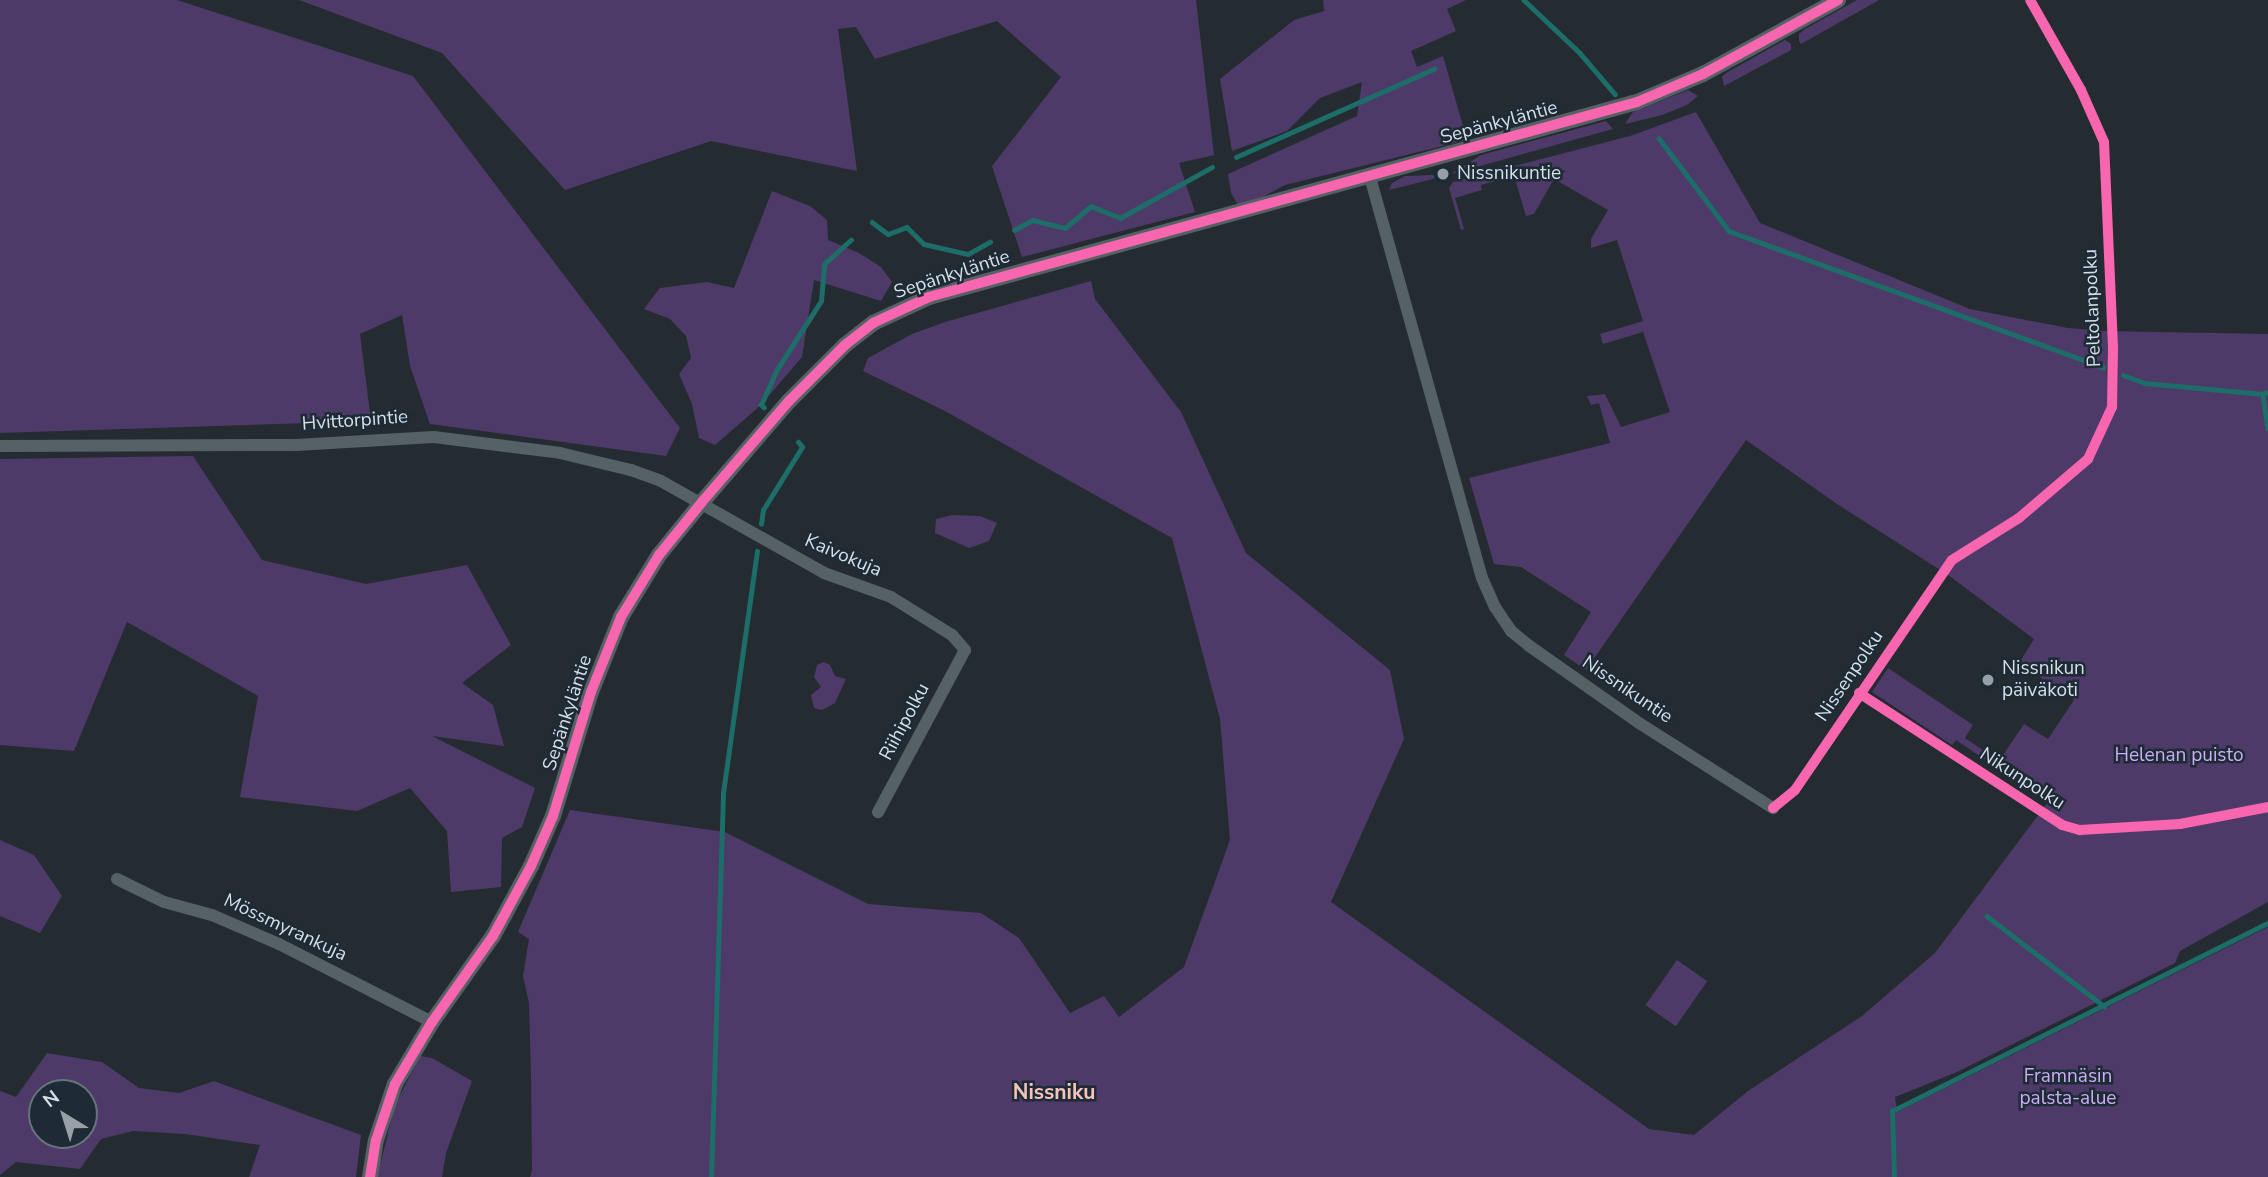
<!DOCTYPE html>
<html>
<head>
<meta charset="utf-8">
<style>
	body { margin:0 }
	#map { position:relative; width:2268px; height:1177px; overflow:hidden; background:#242b31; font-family:"Nunito Sans",sans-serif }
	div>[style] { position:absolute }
	.green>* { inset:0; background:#4e3a68; transform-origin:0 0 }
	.stream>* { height:4.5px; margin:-2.25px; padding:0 2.25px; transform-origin:2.25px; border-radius:2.25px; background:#1d6d68 }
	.minor>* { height:12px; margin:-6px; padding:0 6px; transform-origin:6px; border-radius:6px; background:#556165 }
	.tertiary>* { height:16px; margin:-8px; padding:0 8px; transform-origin:8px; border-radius:8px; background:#556165 }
	.cycleway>* { height:10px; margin:-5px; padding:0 5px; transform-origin:5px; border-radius:5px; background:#f766af }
	.dots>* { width:19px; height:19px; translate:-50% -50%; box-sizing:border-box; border:4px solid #1e2b37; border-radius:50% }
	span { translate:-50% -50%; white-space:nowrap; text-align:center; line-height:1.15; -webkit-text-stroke:5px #1e2b37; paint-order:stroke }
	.street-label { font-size:19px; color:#d6dee6 }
	.poi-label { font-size:19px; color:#d6dee6 }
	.left { translate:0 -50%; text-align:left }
	.park-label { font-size:19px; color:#cbadf5 }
	.neighbourhood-label { font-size:21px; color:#f6c3ba; font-weight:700 }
	.north { position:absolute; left:28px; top:1079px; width:70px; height:70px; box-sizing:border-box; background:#1e2b37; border:2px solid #68737d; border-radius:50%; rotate:322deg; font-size:19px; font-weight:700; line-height:28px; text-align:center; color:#d6dee6 }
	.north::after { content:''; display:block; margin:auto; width:24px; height:32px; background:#989fa7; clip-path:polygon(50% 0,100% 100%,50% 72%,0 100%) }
</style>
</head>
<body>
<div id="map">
	<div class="green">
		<i style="clip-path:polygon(0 0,177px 0,413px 76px,680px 428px,666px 456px,430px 424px,410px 366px,402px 315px,360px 334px,371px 421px,0 433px)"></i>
		<i style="clip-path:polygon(299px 0,1196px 0,1214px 155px,1179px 163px,1195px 212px,1022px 257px,992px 166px,1061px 77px,997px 21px,875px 59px,856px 27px,838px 29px,857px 171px,711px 141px,565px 190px,442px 53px)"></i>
		<i style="clip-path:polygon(1323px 0,1466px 0,1447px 9px,1456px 31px,1411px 51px,1417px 67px,1443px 56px,1467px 140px,1285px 185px,1259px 199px,1238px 205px,1231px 193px,1228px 174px,1357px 116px,1362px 82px,1320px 98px,1287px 131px,1232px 151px,1220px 79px,1294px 20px,1324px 11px)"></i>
		<i style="clip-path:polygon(1857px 0,1879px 0,1801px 44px,1799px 41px,1799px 34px,1805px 29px)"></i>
		<i style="clip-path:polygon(1785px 40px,1791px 44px,1791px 50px,1724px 86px,1722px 77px,1726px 73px)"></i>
		<i style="clip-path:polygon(1688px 90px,1698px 96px,1687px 105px,1662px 115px,1625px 124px,1633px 112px)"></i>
		<i style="clip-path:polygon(1696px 112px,1760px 223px,1970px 309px,2068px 328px,2103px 331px,2268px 334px,2268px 902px,2180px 951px,2175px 963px,1957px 1072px,1895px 1097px,1897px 1112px,2268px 927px,2268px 1177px,530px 1177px,532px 1170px,531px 1077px,529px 1003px,523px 976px,529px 939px,518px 932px,570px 810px,725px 832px,868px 904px,981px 913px,1019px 938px,1070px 1013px,1104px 996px,1119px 1017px,1184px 967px,1230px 840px,1220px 719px,1172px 538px,945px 411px,863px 371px,868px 358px,912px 334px,945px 322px,1091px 281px,1095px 299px,1181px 412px,1246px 553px,1390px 670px,1404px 739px,1331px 902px,1649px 1129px,1694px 1135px,1748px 1091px,1862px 1016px,1935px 953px,2048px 802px,1956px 740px,1952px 745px,1872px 692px,1888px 668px,1973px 725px,1965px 738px,1999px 761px,2024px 724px,2048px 739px,2074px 700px,2019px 663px,2034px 639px,1948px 575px,1837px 504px,1746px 440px,1586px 670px,1564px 655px,1591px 612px,1521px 567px,1494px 564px,1469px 478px,1610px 443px,1599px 403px,1591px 405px,1587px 396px,1605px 394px,1621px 427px,1670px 412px,1643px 332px,1603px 344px,1600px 334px,1643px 321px,1617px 240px,1591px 248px,1591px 239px,1608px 210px,1554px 179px,1534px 214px,1526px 216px,1514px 176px,1481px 185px,1482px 190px,1455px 198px,1464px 229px,1461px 230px,1449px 188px,1453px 182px,1630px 136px)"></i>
		<i style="clip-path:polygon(1606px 121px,1613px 129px,1451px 174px,1481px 155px)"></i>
		<i style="clip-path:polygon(1405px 176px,1435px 175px,1437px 178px,1389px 190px,1392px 183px)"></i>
		<i style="clip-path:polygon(772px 191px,810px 206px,827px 220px,828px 240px,859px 253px,881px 267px,892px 282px,881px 301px,814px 280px,802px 357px,761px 405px,715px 445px,699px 438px,692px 404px,679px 374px,691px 358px,686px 336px,670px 319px,644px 309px,660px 288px,707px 282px,734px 288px)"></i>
		<i style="clip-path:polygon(193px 456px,262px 560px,366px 584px,467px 565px,511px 645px,462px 683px,493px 705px,504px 746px,432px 736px,535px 788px,522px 827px,502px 838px,501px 887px,451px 892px,447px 831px,410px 788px,357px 811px,240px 797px,258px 696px,127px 622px,74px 751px,0 745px,0 459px)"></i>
		<i style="clip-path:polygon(952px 515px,980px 516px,997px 523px,989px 541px,969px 548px,935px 533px,936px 519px)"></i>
		<i style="clip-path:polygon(824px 662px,830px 665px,835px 676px,846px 679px,835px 703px,822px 710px,814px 708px,811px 695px,821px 687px,814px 677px,817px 665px)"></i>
		<i style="clip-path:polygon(0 840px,34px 855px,62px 896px,40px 933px,0 916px)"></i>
		<i style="left:1677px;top:960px;width:37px;height:55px;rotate:35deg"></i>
		<i style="clip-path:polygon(evenodd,47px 1053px,102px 1062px,139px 1088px,179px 1093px,214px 1081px,361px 1135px,356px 1177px,249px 1177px,260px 1145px,185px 1134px,133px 1131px,101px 1139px,80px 1169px,16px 1162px,0 1175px,0 1091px,16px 1097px,47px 1053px,42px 1093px,84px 1093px,84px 1135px,42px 1135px,42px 1093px)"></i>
		<i style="clip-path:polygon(420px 1056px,432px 1058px,472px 1081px,446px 1153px,442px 1177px,377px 1177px,395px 1105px)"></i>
	</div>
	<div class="stream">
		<i style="left:1524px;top:0;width:77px;rotate:43.4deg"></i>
		<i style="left:1580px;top:53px;width:54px;rotate:49.5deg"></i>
		<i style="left:1659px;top:138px;width:116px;rotate:53deg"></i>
		<i style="left:1729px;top:231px;width:398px;rotate:20deg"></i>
		<i style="left:1236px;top:157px;width:217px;rotate:-24deg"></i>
		<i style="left:872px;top:222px;width:20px;rotate:37deg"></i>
		<i style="left:888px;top:234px;width:20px;rotate:-20deg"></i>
		<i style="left:907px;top:227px;width:24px;rotate:45deg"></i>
		<i style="left:924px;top:244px;width:45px;rotate:12.8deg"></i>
		<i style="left:968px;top:254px;width:25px;rotate:-29deg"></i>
		<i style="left:1014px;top:230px;width:21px;rotate:-28deg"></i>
		<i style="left:1033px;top:220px;width:33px;rotate:14deg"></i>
		<i style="left:1065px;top:228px;width:34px;rotate:-40deg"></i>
		<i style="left:1091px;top:206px;width:31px;rotate:22deg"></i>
		<i style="left:1120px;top:218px;width:105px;rotate:-29deg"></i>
		<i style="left:2123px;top:375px;width:23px;rotate:20deg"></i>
		<i style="left:2145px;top:383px;width:119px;rotate:5.3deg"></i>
		<i style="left:2268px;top:393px;width:5px;rotate:169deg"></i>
		<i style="left:2263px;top:394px;width:34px;rotate:82deg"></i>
		<i style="left:764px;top:408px;width:4px;rotate:-135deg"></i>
		<i style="left:761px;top:405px;width:37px;rotate:-66deg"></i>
		<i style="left:776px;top:371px;width:83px;rotate:-57.3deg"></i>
		<i style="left:821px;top:301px;width:37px;rotate:-85deg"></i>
		<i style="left:824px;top:264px;width:36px;rotate:-42deg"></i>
		<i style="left:761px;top:524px;width:14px;rotate:-82deg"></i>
		<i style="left:763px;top:510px;width:74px;rotate:-58.2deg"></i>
		<i style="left:802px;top:447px;width:6px;rotate:-129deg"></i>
		<i style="left:1987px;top:916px;width:148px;rotate:37.6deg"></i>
		<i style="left:711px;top:1177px;width:384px;rotate:-88.2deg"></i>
		<i style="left:723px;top:793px;width:244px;rotate:-82deg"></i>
		<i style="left:1894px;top:1177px;width:66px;rotate:-91.7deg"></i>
		<i style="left:1892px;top:1111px;width:420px;rotate:-26.6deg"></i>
	</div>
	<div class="minor">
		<i style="left:1370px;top:177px;width:416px;rotate:74.4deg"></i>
		<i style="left:1482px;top:578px;width:32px;rotate:66deg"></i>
		<i style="left:1495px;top:607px;width:29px;rotate:56deg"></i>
		<i style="left:1511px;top:631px;width:22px;rotate:39deg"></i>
		<i style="left:1528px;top:645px;width:136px;rotate:35.1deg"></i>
		<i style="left:1639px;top:723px;width:159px;rotate:32.4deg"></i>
		<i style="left:0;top:446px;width:296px;rotate:-0.2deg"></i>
		<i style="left:296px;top:445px;width:138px;rotate:-3.3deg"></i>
		<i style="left:434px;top:437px;width:127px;rotate:7.2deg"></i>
		<i style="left:560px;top:453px;width:73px;rotate:13.5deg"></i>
		<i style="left:631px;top:470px;width:32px;rotate:20deg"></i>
		<i style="left:661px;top:481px;width:187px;rotate:29.4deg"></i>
		<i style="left:824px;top:573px;width:71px;rotate:19.7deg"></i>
		<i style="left:891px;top:597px;width:72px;rotate:31.9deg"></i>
		<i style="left:952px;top:635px;width:20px;rotate:49deg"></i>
		<i style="left:965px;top:650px;width:184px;rotate:118.2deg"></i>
		<i style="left:117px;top:879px;width:52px;rotate:26.1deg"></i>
		<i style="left:164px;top:902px;width:50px;rotate:15.2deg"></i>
		<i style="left:212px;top:915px;width:73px;rotate:23.4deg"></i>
		<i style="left:279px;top:944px;width:172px;rotate:27deg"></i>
	</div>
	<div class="tertiary">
		<i style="left:370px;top:1177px;width:37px;rotate:-81deg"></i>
		<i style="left:376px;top:1140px;width:59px;rotate:-71.3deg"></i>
		<i style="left:395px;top:1084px;width:72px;rotate:-59.2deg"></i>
		<i style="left:432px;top:1022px;width:105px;rotate:-54.7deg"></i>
		<i style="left:493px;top:936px;width:80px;rotate:-61.5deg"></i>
		<i style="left:531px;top:866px;width:55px;rotate:-66.3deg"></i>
		<i style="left:553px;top:816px;width:130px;rotate:-73deg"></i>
		<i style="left:591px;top:692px;width:81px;rotate:-68.2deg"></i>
		<i style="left:621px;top:617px;width:73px;rotate:-58.5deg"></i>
		<i style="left:659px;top:555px;width:68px;rotate:-50.9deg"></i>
		<i style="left:702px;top:502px;width:133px;rotate:-49.3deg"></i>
		<i style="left:789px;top:401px;width:79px;rotate:-45deg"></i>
		<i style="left:845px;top:345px;width:36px;rotate:-38deg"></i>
		<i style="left:873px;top:323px;width:62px;rotate:-24.9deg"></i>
		<i style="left:929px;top:297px;width:734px;rotate:-15.4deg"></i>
		<i style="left:1637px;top:102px;width:72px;rotate:-23deg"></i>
		<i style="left:1703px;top:74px;width:154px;rotate:-28.7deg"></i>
	</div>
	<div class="cycleway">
		<i style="left:1859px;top:693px;width:242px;rotate:33deg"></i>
		<i style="left:2062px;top:825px;width:19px;rotate:16deg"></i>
		<i style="left:2080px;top:830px;width:100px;rotate:-3.4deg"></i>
		<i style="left:2180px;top:824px;width:90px;rotate:-10.9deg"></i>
		<i style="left:1773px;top:808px;width:28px;rotate:-39deg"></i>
		<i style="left:1795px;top:790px;width:278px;rotate:-55.7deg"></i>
		<i style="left:1952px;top:560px;width:79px;rotate:-32.1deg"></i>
		<i style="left:2019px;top:518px;width:91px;rotate:-40.5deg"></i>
		<i style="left:2088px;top:459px;width:57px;rotate:-65.2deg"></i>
		<i style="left:2112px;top:407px;width:60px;rotate:-89deg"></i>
		<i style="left:2113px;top:347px;width:205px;rotate:-92.5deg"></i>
		<i style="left:2104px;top:142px;width:57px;rotate:-113.9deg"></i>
		<i style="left:2081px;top:90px;width:103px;rotate:-119.5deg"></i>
		<i style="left:370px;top:1177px;width:37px;rotate:-81deg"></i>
		<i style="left:376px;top:1140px;width:59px;rotate:-71.3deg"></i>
		<i style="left:395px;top:1084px;width:72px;rotate:-59.2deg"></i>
		<i style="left:432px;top:1022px;width:105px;rotate:-54.7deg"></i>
		<i style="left:493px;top:936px;width:80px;rotate:-61.5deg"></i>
		<i style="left:531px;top:866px;width:55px;rotate:-66.3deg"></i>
		<i style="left:553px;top:816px;width:130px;rotate:-73deg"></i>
		<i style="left:591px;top:692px;width:81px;rotate:-68.2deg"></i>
		<i style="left:621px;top:617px;width:73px;rotate:-58.5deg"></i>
		<i style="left:659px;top:555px;width:68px;rotate:-50.9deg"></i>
		<i style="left:702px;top:502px;width:133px;rotate:-49.3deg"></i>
		<i style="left:789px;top:401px;width:79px;rotate:-45deg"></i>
		<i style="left:845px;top:345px;width:36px;rotate:-38deg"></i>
		<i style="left:873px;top:323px;width:62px;rotate:-24.9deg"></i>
		<i style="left:929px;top:297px;width:734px;rotate:-15.4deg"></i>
		<i style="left:1637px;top:102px;width:72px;rotate:-23deg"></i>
		<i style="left:1703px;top:74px;width:154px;rotate:-28.7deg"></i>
	</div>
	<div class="dots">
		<i style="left:1443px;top:174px;background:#989fa7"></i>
		<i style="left:1988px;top:680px;background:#989fa7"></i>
	</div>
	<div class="street-label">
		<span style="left:1499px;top:123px;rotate:-15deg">Sepänkyläntie</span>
		<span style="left:952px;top:275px;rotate:-18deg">Sepänkyläntie</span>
		<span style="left:2093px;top:308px;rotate:-92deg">Peltolanpolku</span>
		<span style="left:355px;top:421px;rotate:-4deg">Hvittorpintie</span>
		<span style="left:843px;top:556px;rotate:23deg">Kaivokuja</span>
		<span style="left:1850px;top:676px;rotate:-56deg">Nissenpolku</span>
		<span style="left:1627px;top:690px;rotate:34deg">Nissnikuntie</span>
		<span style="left:568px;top:713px;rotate:-72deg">Sepänkyläntie</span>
		<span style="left:905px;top:722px;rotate:-62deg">Riihipolku</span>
		<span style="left:2022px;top:779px;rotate:33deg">Nikunpolku</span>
		<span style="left:285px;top:928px;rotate:25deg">Mössmyrankuja</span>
	</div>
	<div class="poi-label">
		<span class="left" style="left:1457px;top:174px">Nissnikuntie</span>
		<span class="left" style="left:2002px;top:680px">Nissnikun<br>päiväkoti</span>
	</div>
	<div class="park-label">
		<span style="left:2179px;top:756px">Helenan puisto</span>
		<span style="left:2068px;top:1088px">Framnäsin<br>palsta-alue</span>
	</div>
	<div class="neighbourhood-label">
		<span style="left:1054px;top:1092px">Nissniku</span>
	</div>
	<div class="north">N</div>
</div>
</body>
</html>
